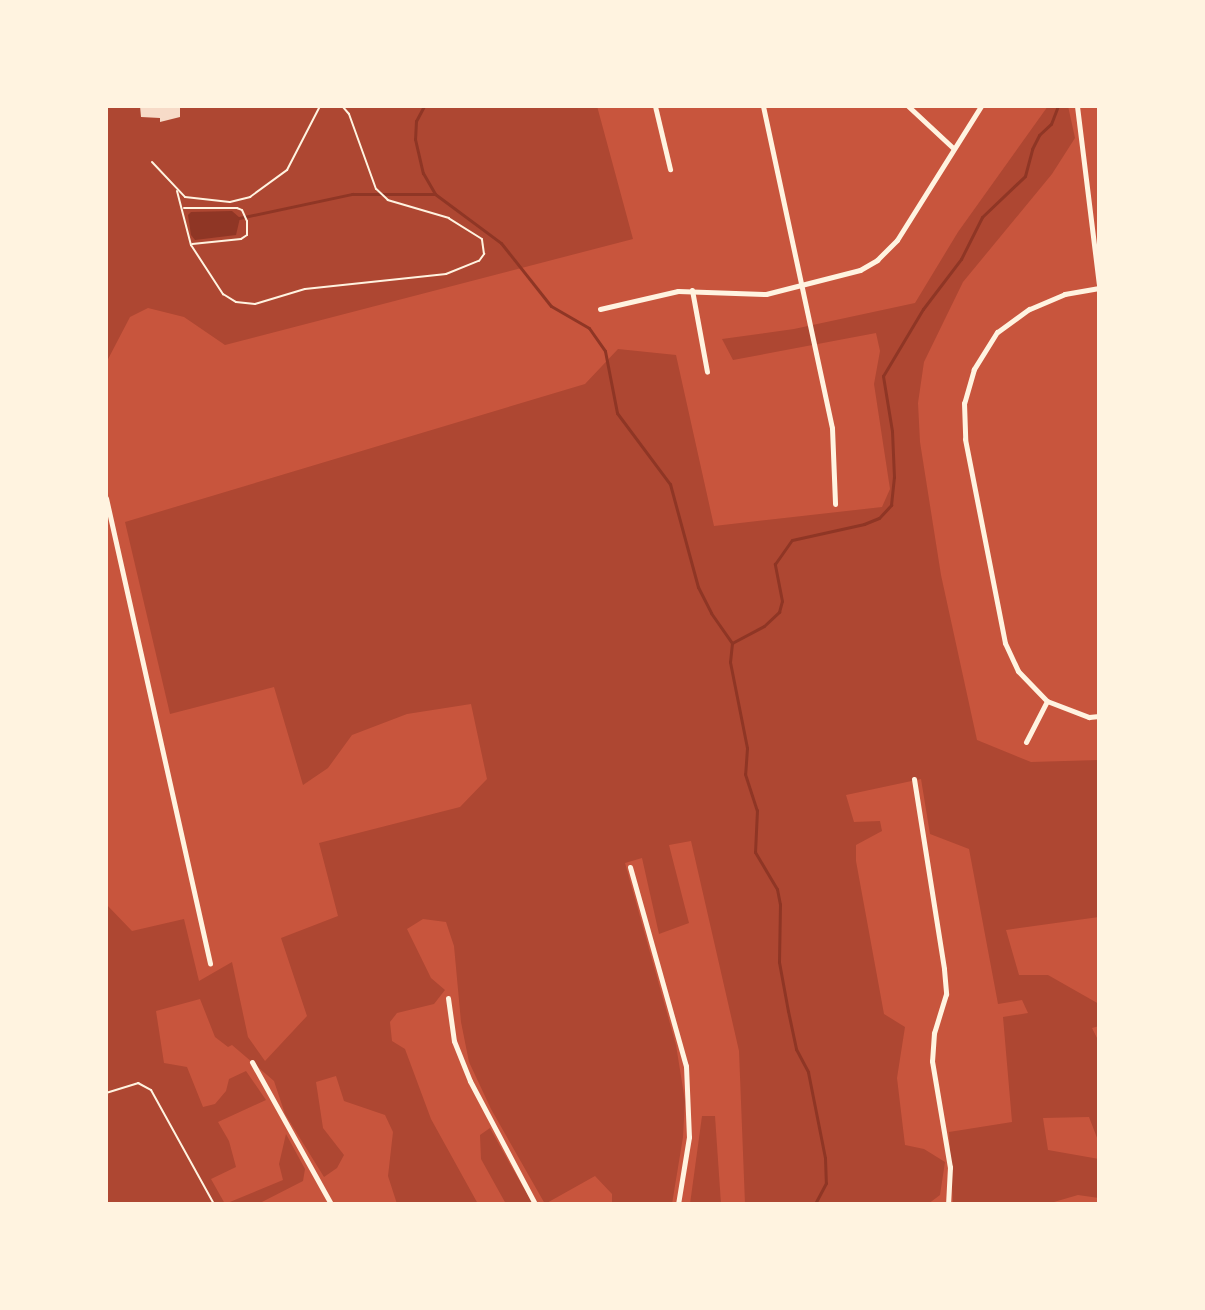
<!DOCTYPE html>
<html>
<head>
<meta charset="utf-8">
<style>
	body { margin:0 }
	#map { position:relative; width:1205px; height:1310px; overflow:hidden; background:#c8553d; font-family:Helvetica,sans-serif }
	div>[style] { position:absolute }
	.green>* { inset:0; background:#ae4732 }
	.water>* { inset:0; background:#8f3625 }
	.stream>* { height:3px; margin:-1.5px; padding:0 1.5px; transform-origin:1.5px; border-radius:1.5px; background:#8f3625 }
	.building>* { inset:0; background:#f7dbc8 }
	.path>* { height:2px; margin:-1px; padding:0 1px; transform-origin:1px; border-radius:1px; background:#fff3e0 }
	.minor>* { height:5px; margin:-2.5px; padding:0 2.5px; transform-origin:2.5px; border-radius:2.5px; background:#fff3e0 }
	span { translate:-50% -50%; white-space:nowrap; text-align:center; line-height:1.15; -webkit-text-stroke:6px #fff3e0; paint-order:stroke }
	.frame { position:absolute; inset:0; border:108px solid #fff3e0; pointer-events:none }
</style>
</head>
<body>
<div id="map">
	<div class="green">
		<i style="clip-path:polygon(106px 106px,597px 106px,633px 239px,225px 345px,184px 317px,148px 308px,130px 317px,106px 363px)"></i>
		<i style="clip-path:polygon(1048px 106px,1068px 106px,1075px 138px,1052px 174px,963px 282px,924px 362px,918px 403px,920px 442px,941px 575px,977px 740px,1031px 762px,1099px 760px,1099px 917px,1006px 930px,1019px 975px,1048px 975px,1099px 1004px,1099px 1026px,1092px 1028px,1099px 1042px,1099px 1143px,1089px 1117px,1043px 1118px,1048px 1150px,1099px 1159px,1099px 1198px,1078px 1195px,1047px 1204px,953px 1204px,949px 1132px,1012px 1122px,1003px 1017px,1028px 1013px,1022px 1000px,998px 1004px,969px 849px,930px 834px,921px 779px,846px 795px,854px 822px,880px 821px,882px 831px,856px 845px,856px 861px,884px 1014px,905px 1027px,897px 1078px,905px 1145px,924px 1149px,945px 1162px,940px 1195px,928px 1204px,745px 1204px,739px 1051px,691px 841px,669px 845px,689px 923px,659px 934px,642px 858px,625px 863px,676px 1045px,685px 1101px,683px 1137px,672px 1204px,612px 1204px,612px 1194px,595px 1176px,545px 1204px,491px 1109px,469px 1062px,461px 1022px,454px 946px,446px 922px,423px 919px,407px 929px,431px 978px,445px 990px,434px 1004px,397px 1013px,390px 1022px,392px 1041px,405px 1049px,431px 1119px,478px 1204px,397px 1204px,388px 1176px,393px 1132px,385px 1115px,344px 1101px,336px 1076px,316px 1082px,323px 1128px,344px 1155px,337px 1168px,324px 1177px,285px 1114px,274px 1081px,232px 1045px,228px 1047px,215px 1037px,200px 999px,156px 1011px,164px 1063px,187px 1067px,203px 1107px,215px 1104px,226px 1091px,229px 1079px,246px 1071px,266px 1100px,218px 1122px,229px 1141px,236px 1167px,211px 1179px,225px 1204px,283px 1180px,279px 1164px,286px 1134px,305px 1169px,303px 1181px,258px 1204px,106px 1204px,106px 904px,132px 931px,184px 919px,199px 981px,232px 962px,248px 1037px,265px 1061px,307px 1016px,281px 938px,338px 916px,319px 843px,460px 807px,487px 779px,471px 704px,407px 714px,352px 735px,328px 768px,303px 785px,274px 687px,170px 714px,125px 522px,585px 384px,618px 349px,676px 355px,714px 526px,882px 507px,890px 489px,874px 384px,880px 351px,876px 333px,733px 360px,722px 339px,794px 329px,915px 303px,958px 232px)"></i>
		<i style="clip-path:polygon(702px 1116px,715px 1116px,721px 1204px,690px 1204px)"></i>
		<i style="clip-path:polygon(490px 1128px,510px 1164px,533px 1204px,506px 1204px,481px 1159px,480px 1135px)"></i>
	</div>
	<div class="water">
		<i style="clip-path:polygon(232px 211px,240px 218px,236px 235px,195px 240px,191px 235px,188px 215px,191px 212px)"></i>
	</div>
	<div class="stream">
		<i style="left:424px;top:106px;width:17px;rotate:118deg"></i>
		<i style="left:416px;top:121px;width:18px;rotate:93deg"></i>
		<i style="left:415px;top:139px;width:35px;rotate:77deg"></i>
		<i style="left:423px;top:173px;width:24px;rotate:60deg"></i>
		<i style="left:435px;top:194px;width:82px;rotate:36.6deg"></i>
		<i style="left:501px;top:243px;width:80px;rotate:51.6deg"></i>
		<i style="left:551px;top:306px;width:44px;rotate:30.1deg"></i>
		<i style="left:589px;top:328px;width:28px;rotate:55deg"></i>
		<i style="left:605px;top:351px;width:63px;rotate:79deg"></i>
		<i style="left:617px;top:413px;width:89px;rotate:53.3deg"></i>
		<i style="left:670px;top:484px;width:107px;rotate:74.8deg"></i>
		<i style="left:698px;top:587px;width:29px;rotate:63deg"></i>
		<i style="left:711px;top:613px;width:37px;rotate:55deg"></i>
		<i style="left:732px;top:643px;width:19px;rotate:96deg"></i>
		<i style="left:730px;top:662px;width:88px;rotate:78.8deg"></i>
		<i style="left:747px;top:748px;width:26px;rotate:94deg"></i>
		<i style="left:745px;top:774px;width:38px;rotate:72deg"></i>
		<i style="left:757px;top:810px;width:42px;rotate:92.7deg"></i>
		<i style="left:755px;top:852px;width:43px;rotate:59.3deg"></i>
		<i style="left:777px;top:889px;width:15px;rotate:79deg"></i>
		<i style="left:780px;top:904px;width:58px;rotate:91deg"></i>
		<i style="left:779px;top:962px;width:50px;rotate:79.6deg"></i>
		<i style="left:788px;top:1011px;width:39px;rotate:78deg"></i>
		<i style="left:796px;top:1049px;width:26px;rotate:62deg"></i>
		<i style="left:808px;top:1072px;width:88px;rotate:78.8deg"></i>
		<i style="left:825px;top:1158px;width:25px;rotate:88deg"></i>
		<i style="left:826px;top:1183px;width:24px;rotate:118deg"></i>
		<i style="left:239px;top:218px;width:116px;rotate:-12deg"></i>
		<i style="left:352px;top:194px;width:83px"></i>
		<i style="left:732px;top:643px;width:36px;rotate:-28deg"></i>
		<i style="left:764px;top:626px;width:21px;rotate:-43deg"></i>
		<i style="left:779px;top:612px;width:11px;rotate:-75deg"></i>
		<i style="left:782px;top:601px;width:38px;rotate:-101deg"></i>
		<i style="left:775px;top:564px;width:29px;rotate:-55deg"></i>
		<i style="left:792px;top:540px;width:74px;rotate:-12.5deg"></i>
		<i style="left:864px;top:524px;width:16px;rotate:-22deg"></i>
		<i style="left:879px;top:518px;width:18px;rotate:-47deg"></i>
		<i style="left:891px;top:505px;width:28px;rotate:-84deg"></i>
		<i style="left:894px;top:477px;width:46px;rotate:-92.5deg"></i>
		<i style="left:892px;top:431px;width:56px;rotate:-99.3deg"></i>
		<i style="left:883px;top:376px;width:78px;rotate:-59.2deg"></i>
		<i style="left:923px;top:309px;width:63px;rotate:-52.8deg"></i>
		<i style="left:961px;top:259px;width:47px;rotate:-63.4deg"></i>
		<i style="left:982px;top:217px;width:59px;rotate:-43.6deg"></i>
		<i style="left:1025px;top:176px;width:28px;rotate:-75deg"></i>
		<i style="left:1032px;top:149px;width:16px;rotate:-63deg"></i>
		<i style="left:1039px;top:135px;width:16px;rotate:-43deg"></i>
		<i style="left:1051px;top:124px;width:19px;rotate:-69deg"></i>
	</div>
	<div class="building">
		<i style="clip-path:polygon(140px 106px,180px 106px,180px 117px,160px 122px,160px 118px,141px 117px)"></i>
	</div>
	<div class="path">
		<i style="left:152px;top:162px;width:48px;rotate:46.7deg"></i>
		<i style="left:185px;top:197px;width:45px;rotate:6.3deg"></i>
		<i style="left:230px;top:202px;width:21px;rotate:-14deg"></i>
		<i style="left:250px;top:197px;width:46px;rotate:-36.1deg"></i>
		<i style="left:287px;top:170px;width:72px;rotate:-62.7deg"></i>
		<i style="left:177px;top:191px;width:56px;rotate:75.5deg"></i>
		<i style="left:191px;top:245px;width:59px;rotate:56.9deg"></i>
		<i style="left:223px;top:294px;width:15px;rotate:32deg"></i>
		<i style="left:236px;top:302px;width:19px;rotate:6deg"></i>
		<i style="left:255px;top:304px;width:52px;rotate:-16.7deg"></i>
		<i style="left:305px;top:289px;width:142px;rotate:-6.1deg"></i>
		<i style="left:446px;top:274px;width:35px;rotate:-22deg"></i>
		<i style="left:479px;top:261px;width:9px;rotate:-54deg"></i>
		<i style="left:484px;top:254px;width:15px;rotate:-98deg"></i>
		<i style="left:482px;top:239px;width:39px;rotate:-148deg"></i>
		<i style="left:449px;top:218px;width:64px;rotate:-163.6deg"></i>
		<i style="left:388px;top:200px;width:16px;rotate:-137deg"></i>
		<i style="left:376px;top:189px;width:80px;rotate:-109.8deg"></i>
		<i style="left:349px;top:114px;width:11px;rotate:-131deg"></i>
		<i style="left:184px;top:208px;width:53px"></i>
		<i style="left:237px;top:208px;width:5px;rotate:22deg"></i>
		<i style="left:242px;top:210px;width:12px;rotate:66deg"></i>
		<i style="left:247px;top:221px;width:14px;rotate:90deg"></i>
		<i style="left:247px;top:235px;width:7px;rotate:146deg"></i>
		<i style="left:241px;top:239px;width:49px;rotate:174.2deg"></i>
		<i style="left:106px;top:1093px;width:34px;rotate:-17deg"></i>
		<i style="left:138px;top:1083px;width:15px;rotate:28deg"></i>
		<i style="left:151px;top:1090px;width:130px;rotate:61.1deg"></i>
	</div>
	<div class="minor">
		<i style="left:655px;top:106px;width:65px;rotate:76.6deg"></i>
		<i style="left:763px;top:106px;width:329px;rotate:77.9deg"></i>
		<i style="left:832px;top:428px;width:76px;rotate:87.7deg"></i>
		<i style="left:908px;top:106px;width:62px;rotate:43deg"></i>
		<i style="left:1077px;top:106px;width:179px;rotate:83deg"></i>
		<i style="left:1099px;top:288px;width:35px;rotate:170deg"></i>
		<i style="left:1065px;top:294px;width:39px;rotate:157deg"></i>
		<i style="left:1029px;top:309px;width:39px;rotate:144deg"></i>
		<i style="left:997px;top:332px;width:44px;rotate:121.9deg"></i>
		<i style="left:974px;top:369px;width:35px;rotate:106deg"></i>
		<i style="left:964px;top:403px;width:36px;rotate:88deg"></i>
		<i style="left:965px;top:439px;width:208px;rotate:78.9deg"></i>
		<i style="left:1005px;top:643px;width:31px;rotate:65deg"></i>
		<i style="left:1018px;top:671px;width:42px;rotate:46deg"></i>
		<i style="left:1047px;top:701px;width:45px;rotate:20.9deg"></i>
		<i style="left:1089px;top:717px;width:10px;rotate:-6deg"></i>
		<i style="left:692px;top:290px;width:83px;rotate:79.6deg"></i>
		<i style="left:600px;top:309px;width:80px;rotate:-13deg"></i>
		<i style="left:678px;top:291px;width:88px;rotate:2deg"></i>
		<i style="left:766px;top:294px;width:97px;rotate:-14.3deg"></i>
		<i style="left:860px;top:270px;width:20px;rotate:-30deg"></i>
		<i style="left:877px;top:260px;width:28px;rotate:-45deg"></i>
		<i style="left:897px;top:240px;width:158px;rotate:-57.9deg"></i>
		<i style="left:106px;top:498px;width:477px;rotate:77.4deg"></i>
		<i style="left:1026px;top:742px;width:46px;rotate:-62.9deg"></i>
		<i style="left:914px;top:779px;width:192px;rotate:81deg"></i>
		<i style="left:944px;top:969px;width:25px;rotate:85deg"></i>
		<i style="left:946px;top:994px;width:41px;rotate:107.1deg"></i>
		<i style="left:934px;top:1033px;width:28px;rotate:94deg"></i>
		<i style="left:932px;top:1061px;width:108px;rotate:80.4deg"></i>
		<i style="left:950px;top:1167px;width:37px;rotate:93deg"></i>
		<i style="left:630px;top:867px;width:207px;rotate:74.3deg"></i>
		<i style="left:686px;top:1066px;width:71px;rotate:87.6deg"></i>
		<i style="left:689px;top:1137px;width:68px;rotate:99.3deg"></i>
		<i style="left:448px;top:998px;width:43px;rotate:82.1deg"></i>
		<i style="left:454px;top:1041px;width:43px;rotate:68.2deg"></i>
		<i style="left:470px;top:1081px;width:139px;rotate:62.1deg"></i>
		<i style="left:252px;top:1062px;width:162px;rotate:60.9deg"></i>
	</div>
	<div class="frame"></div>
</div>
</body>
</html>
